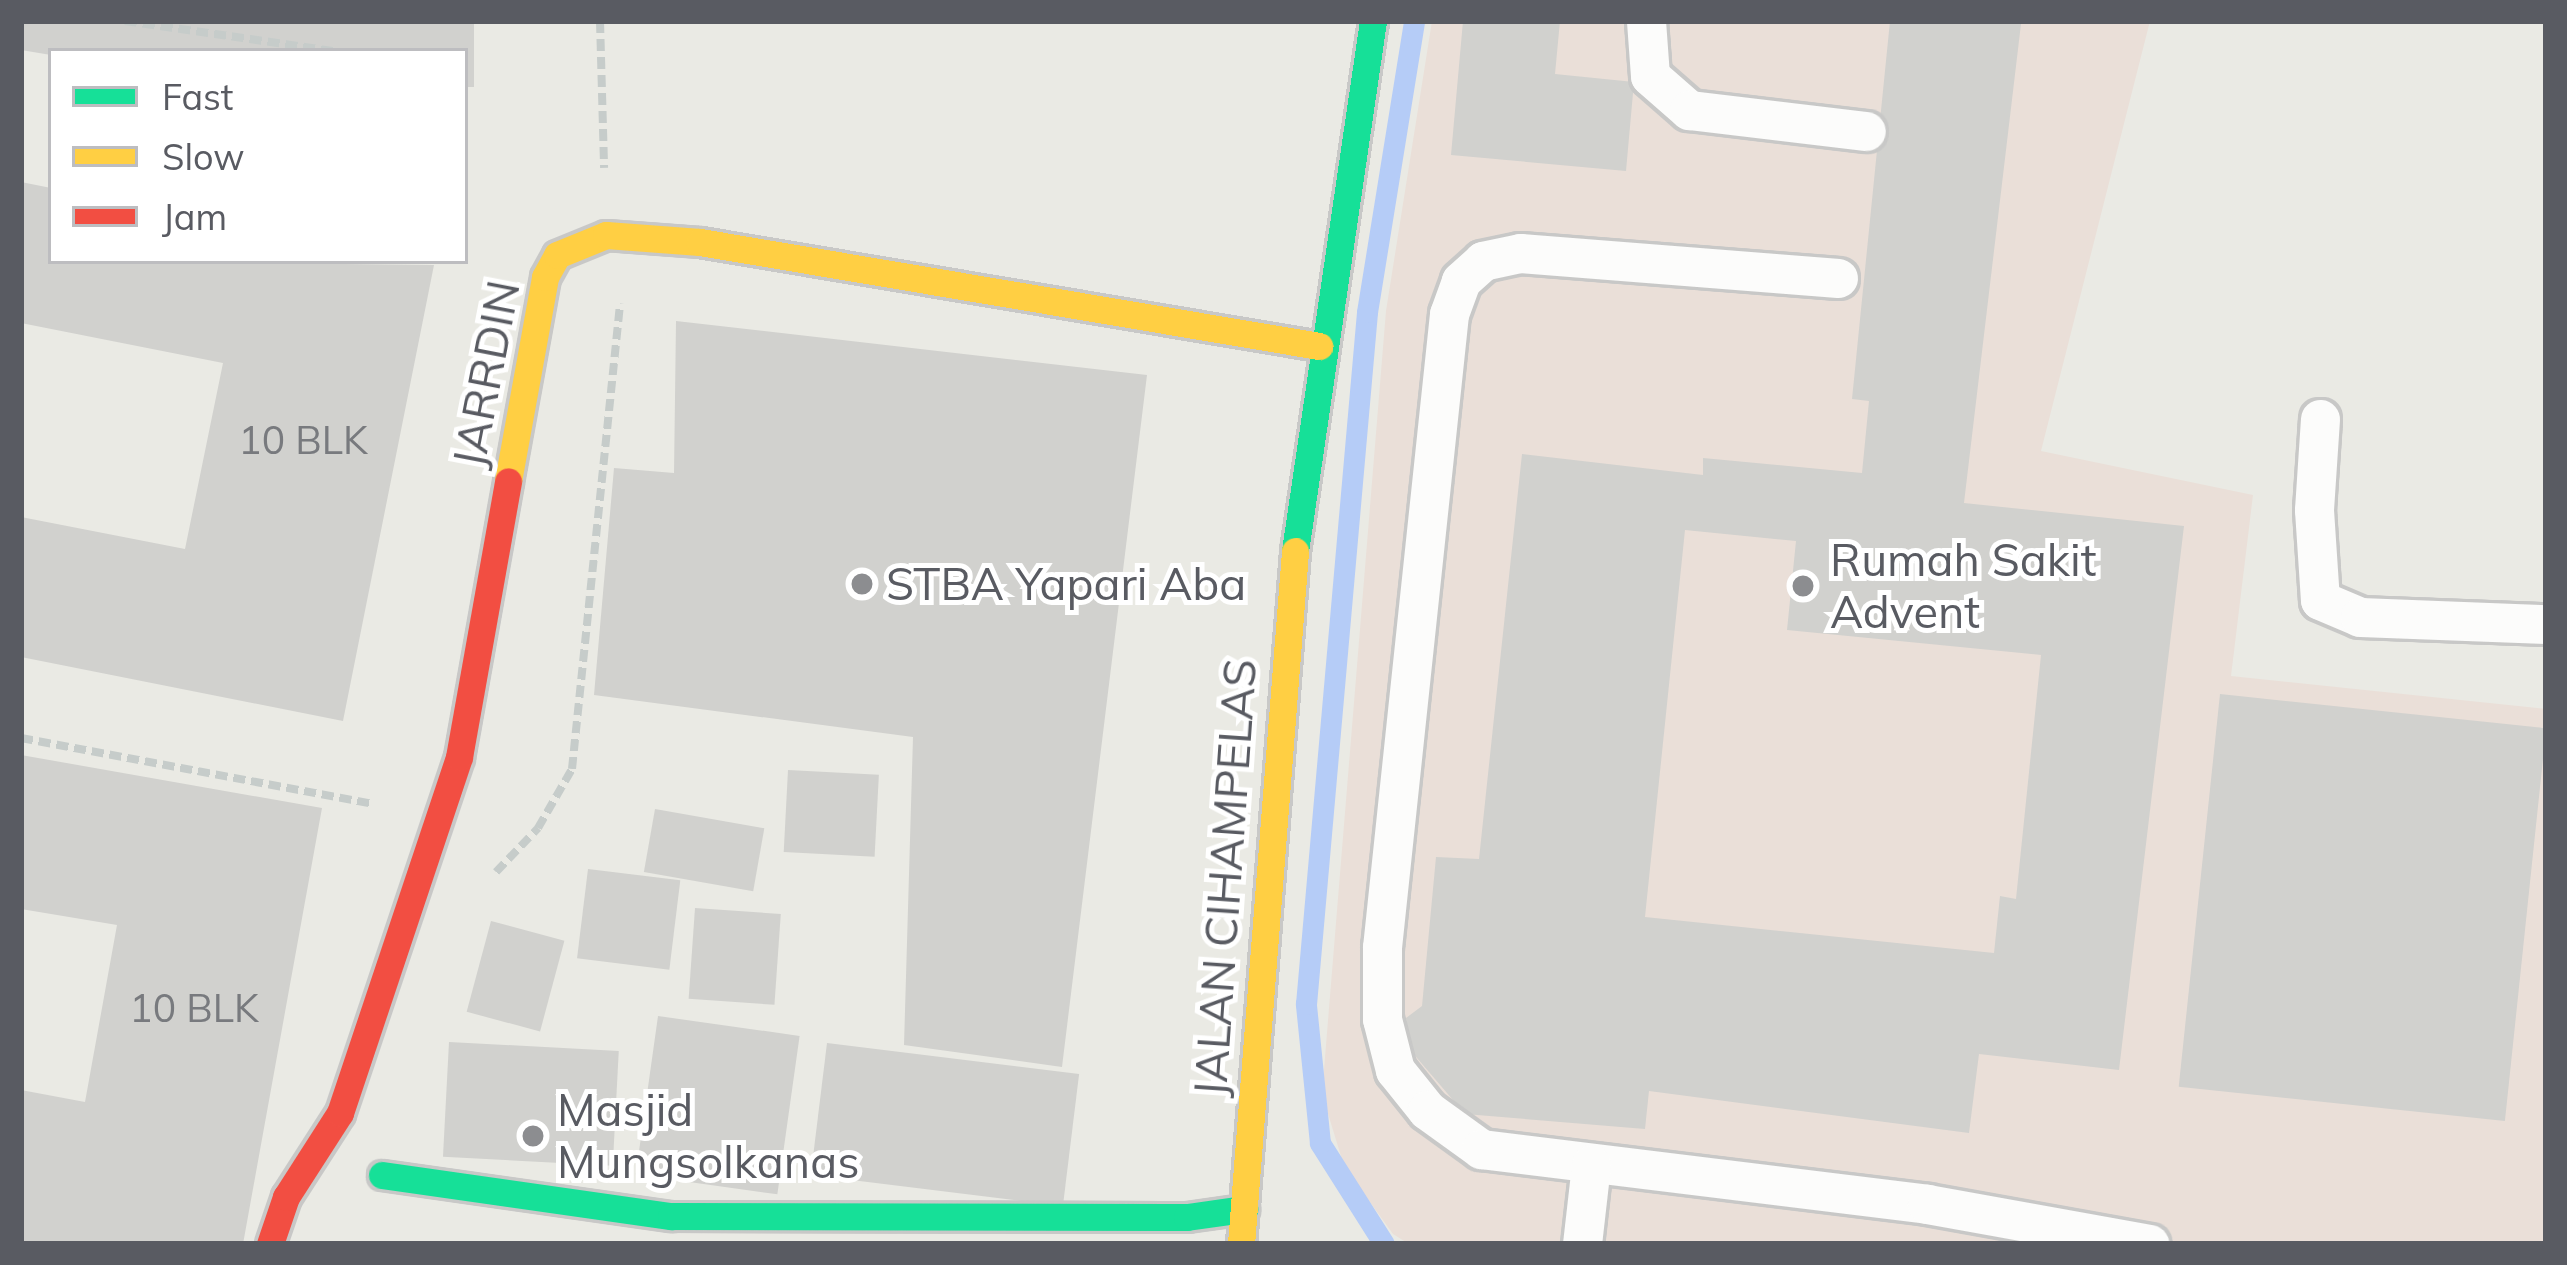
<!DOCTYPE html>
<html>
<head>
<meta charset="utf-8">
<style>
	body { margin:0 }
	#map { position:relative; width:2567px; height:1265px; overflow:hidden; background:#eaeae4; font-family:Mulish,sans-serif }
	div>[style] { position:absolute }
	.medical>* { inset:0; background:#eadfd8 }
	.stream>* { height:21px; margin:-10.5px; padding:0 10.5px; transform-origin:10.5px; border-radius:10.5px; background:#b5ccf7 }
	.building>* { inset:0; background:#d1d1ce; transform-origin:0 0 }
	.path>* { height:8px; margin-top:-4px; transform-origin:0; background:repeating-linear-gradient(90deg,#c6ccca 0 12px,transparent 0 18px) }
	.roads { filter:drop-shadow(3px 0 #c8c8c7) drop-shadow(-3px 0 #c8c8c7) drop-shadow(0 3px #c8c8c7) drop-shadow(0 -3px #c8c8c7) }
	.lane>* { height:39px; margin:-19.5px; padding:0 19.5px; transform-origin:19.5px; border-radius:19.5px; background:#fcfcfb }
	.fast>* { height:27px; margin:-13.5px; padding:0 13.5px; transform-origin:13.5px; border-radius:13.5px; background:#16e098 }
	.slow>* { height:27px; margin:-13.5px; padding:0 13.5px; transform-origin:13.5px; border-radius:13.5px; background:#ffcf43 }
	.jam>* { height:27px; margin:-13.5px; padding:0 13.5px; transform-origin:13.5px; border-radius:13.5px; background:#f24e42 }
	.dots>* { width:33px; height:33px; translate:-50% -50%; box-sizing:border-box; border:6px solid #fff; border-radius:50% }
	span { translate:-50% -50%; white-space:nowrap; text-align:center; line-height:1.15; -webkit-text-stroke:10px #fff; paint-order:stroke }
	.number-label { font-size:39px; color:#787a7e }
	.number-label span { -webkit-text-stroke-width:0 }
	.street-label { font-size:45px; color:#595b62 }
	.poi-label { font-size:45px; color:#595b62 }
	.left { translate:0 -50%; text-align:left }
	.frame { position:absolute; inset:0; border:24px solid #595b62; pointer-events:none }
	.legend { position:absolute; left:48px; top:48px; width:420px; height:216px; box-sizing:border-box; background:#fff; border:3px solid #bdbdc0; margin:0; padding:15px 21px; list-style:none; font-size:36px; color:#595b62 }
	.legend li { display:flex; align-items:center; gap:24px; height:60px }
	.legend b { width:60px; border:3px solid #bdbdc0 }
</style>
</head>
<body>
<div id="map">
	<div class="medical">
		<i style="clip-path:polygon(1432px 21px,2150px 21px,2041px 451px,2253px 495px,2231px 676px,2546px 709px,2546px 1244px,1409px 1244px,1393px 1234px,1344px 1166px,1322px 1094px,1386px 311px)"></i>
	</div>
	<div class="stream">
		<i style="left:1384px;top:1244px;width:120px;rotate:-122.4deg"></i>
		<i style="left:1320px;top:1143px;width:140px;rotate:-95.8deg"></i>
		<i style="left:1306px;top:1004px;width:695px;rotate:-84.96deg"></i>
		<i style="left:1367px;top:312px;width:295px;rotate:-80.8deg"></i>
	</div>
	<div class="building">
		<i style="clip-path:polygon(21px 21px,474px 21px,474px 87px,465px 87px,465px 51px,51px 55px,21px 50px)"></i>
		<i style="clip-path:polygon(1463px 21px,1560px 21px,1555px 74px,1634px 82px,1626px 171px,1451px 155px)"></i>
		<i style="clip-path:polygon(evenodd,1890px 21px,2021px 24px,1964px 503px,2184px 526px,2119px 1070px,1979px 1054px,1969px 1133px,1649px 1091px,1645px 1129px,1465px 1114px,1411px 1051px,1406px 1018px,1422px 1006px,1436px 857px,1479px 859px,1522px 454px,1703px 475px,1703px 458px,1862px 473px,1869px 401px,1852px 399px,1890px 21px,1685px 530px,1796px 541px,1787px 630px,2041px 655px,2016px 899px,2000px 896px,1994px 953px,1645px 917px,1685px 530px)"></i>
		<i style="clip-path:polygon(21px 182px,51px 188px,51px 261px,434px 265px,343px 721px,21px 657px,21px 517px,185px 549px,223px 363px,21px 323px)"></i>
		<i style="clip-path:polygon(676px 321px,1147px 375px,1062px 1067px,904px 1045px,913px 737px,594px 695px,614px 468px,674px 473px)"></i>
		<i style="left:2220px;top:694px;width:328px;height:395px;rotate:6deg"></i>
		<i style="clip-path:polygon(21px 755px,322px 808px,243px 1244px,21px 1244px,21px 1090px,85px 1102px,117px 925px,21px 909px)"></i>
		<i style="left:788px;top:770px;width:91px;height:82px;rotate:3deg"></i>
		<i style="left:655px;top:809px;width:111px;height:64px;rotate:10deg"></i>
		<i style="left:588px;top:869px;width:93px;height:90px;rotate:7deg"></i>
		<i style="left:695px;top:908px;width:86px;height:91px;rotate:4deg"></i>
		<i style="left:491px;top:921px;width:76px;height:94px;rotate:15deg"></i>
		<i style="left:658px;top:1016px;width:143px;height:160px;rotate:8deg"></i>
		<i style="left:449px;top:1042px;width:170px;height:115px;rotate:3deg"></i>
		<i style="left:827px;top:1043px;width:254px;height:133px;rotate:7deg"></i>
	</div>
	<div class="path">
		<i style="left:125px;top:21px;width:211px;rotate:8.2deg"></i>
		<i style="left:600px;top:21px;width:147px;rotate:88.4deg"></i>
		<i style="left:21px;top:738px;width:358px;rotate:10.6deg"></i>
		<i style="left:496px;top:872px;width:61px;rotate:-46.3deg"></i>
		<i style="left:538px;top:828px;width:68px;rotate:-60deg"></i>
		<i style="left:572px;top:769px;width:468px;rotate:-84.1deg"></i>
	</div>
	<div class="roads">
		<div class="lane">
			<i style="left:1646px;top:21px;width:55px;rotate:85.8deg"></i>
			<i style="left:1650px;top:76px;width:52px;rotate:41.1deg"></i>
			<i style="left:1689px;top:110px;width:178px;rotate:6.8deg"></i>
			<i style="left:1838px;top:278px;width:319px;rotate:-175.5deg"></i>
			<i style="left:1520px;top:253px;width:38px;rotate:168deg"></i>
			<i style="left:1483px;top:261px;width:30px;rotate:138deg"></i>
			<i style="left:1461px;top:281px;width:35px;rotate:110deg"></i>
			<i style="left:1449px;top:314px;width:637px;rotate:96.04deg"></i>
			<i style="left:1382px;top:947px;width:72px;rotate:90deg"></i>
			<i style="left:1382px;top:1019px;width:53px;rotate:75.7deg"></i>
			<i style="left:1395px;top:1070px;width:51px;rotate:51.3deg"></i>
			<i style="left:1427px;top:1110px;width:67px;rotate:35.8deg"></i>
			<i style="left:1481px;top:1149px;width:449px;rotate:7deg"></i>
			<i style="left:1927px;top:1204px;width:226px;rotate:10.2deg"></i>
			<i style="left:2320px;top:419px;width:91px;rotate:93.8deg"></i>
			<i style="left:2314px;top:510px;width:90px;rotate:86.2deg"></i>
			<i style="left:2320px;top:600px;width:43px;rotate:23deg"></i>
			<i style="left:2360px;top:617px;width:186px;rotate:2.2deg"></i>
			<i style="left:1582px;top:1244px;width:80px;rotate:-83.5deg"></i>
		</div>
		<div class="fast">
			<i style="left:1295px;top:551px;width:536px;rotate:-81.63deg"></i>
			<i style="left:382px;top:1175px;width:292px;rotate:8.1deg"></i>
			<i style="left:671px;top:1216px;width:516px;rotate:0.11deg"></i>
			<i style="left:1187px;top:1217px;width:58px;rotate:-8deg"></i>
		</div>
		<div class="slow">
			<i style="left:508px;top:481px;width:207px;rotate:-79.7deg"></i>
			<i style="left:545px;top:277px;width:25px;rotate:-61deg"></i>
			<i style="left:557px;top:255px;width:53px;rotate:-22.2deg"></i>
			<i style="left:606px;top:235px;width:94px;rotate:4.3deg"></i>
			<i style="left:700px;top:242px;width:628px;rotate:9.54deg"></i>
			<i style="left:1241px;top:1244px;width:695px;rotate:-85.54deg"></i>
		</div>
		<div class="jam">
			<i style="left:270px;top:1244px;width:50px;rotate:-71.2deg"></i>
			<i style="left:286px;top:1197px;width:100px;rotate:-57.3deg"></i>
			<i style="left:340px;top:1113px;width:375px;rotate:-71.5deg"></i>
			<i style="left:459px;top:757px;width:280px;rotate:-79.9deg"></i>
		</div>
	</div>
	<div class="dots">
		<i style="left:862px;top:584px;background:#8c8d90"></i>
		<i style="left:1803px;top:586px;background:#8c8d90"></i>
		<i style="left:533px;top:1136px;background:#8c8d90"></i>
	</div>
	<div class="number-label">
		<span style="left:303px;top:440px">10 BLK</span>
		<span style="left:194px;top:1008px">10 BLK</span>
	</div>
	<div class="street-label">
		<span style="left:486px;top:374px;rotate:-79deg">JARRDIN</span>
		<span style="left:1225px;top:878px;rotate:-86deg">JALAN CIHAMPELAS</span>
	</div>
	<div class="poi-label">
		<span class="left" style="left:1830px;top:586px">Rumah Sakit<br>Advent</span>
		<span class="left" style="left:886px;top:584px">STBA Yapari Aba</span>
		<span class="left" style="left:557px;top:1136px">Masjid<br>Mungsolkanas</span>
	</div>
	<div class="frame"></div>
	<ul class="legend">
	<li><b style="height:15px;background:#16e098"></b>Fast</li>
	<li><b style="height:15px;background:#ffcf43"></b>Slow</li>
	<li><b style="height:15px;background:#f24e42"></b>Jam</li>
	</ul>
</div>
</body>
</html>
